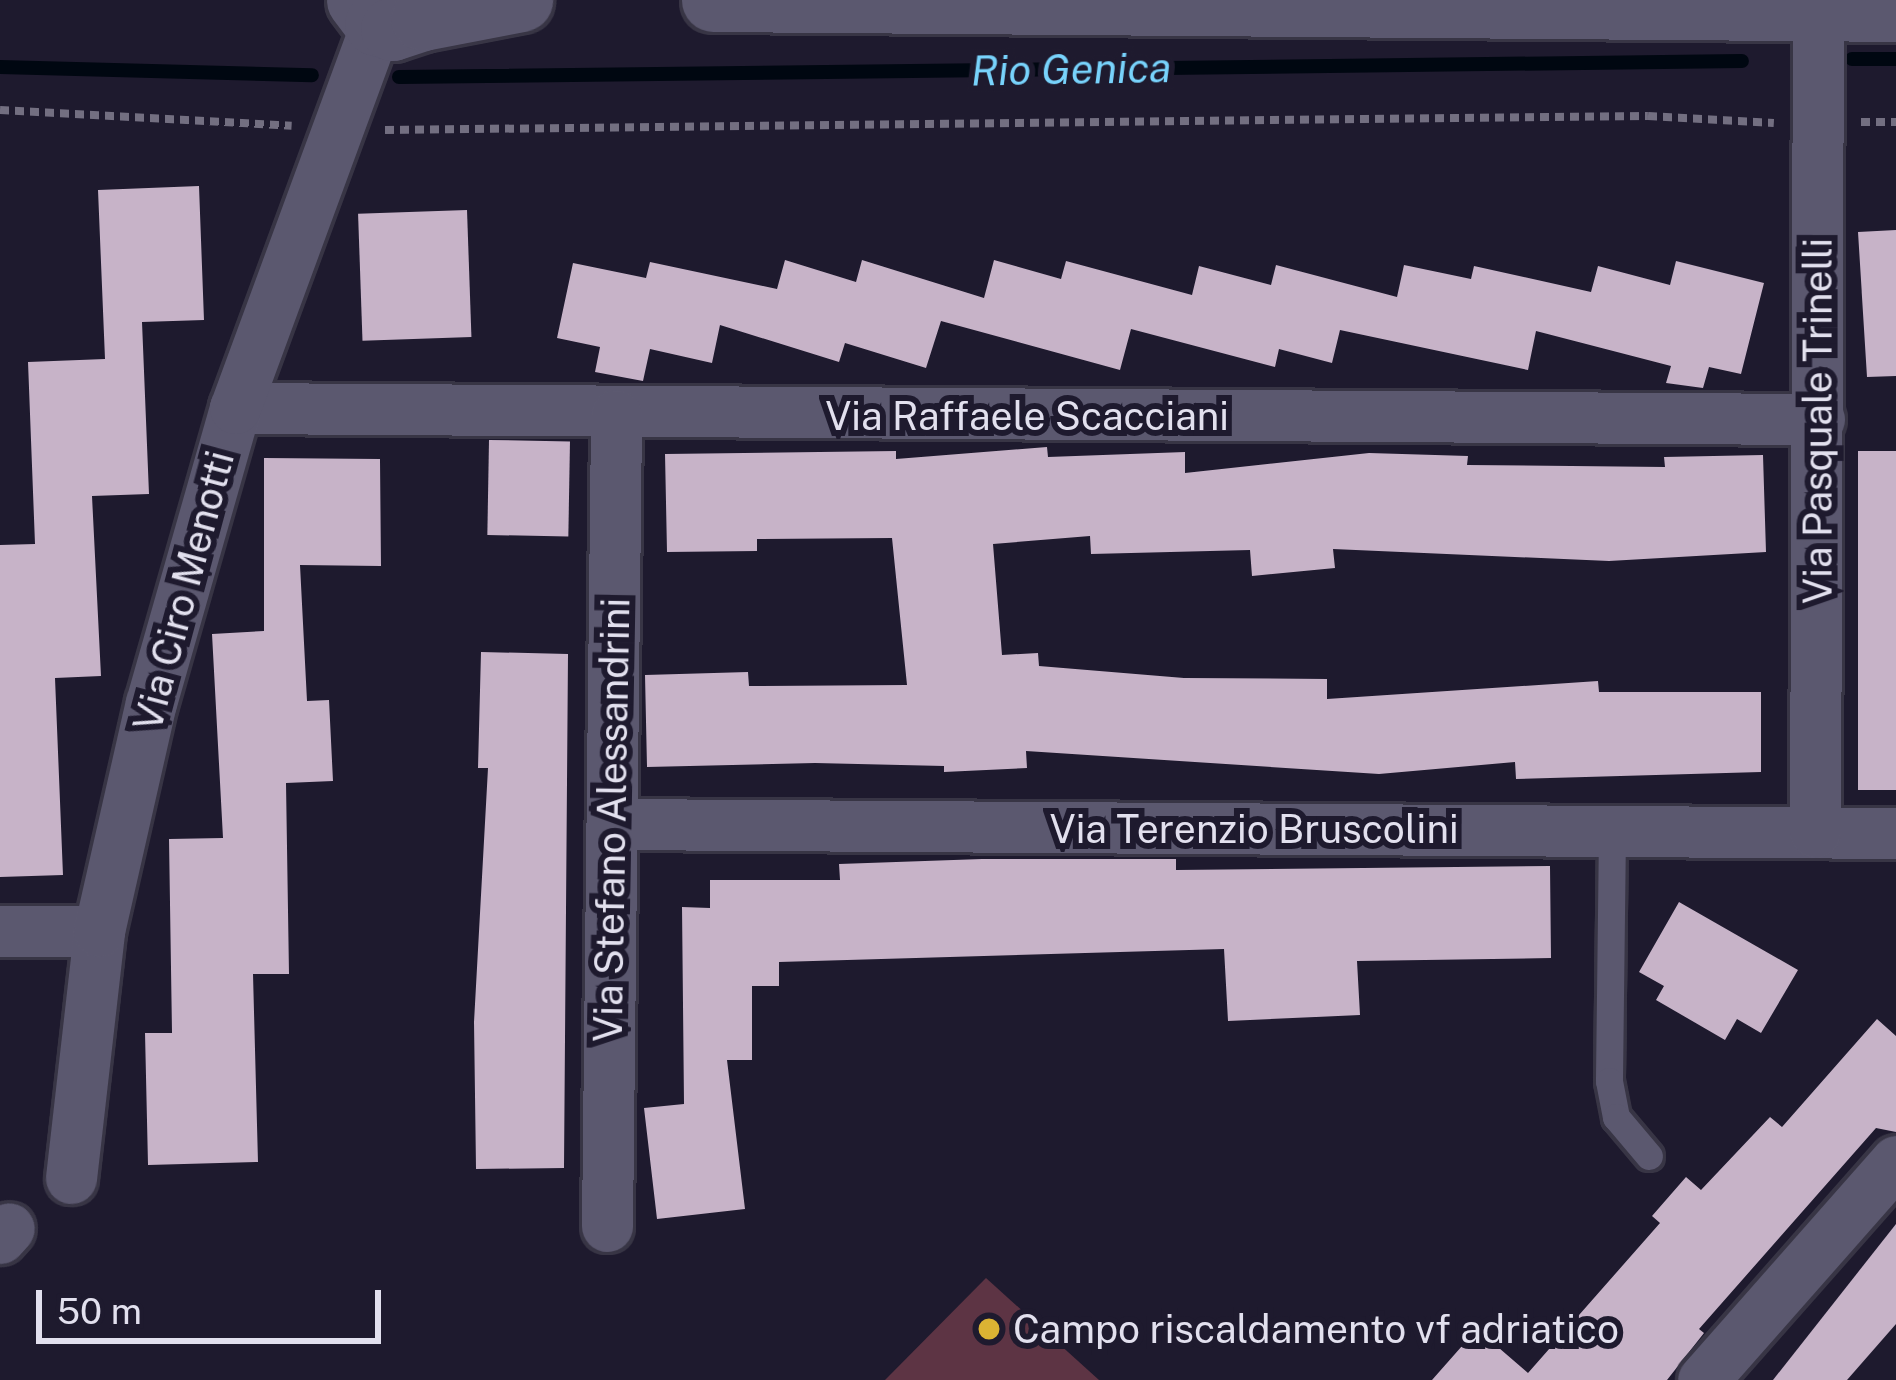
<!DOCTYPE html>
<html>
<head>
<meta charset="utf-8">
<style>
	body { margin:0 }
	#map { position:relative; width:1896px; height:1380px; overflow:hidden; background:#1e1a2e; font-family:"Public Sans",sans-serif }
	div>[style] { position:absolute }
	.green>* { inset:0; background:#5d3444 }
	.stream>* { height:14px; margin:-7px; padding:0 7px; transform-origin:7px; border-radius:7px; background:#000711 }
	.building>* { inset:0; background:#c7b3c8; transform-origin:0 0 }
	.path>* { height:8px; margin-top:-4px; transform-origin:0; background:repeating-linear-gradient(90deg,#736f81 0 9px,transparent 0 15px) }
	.roads { filter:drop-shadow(3px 0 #383545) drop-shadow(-3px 0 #383545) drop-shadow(0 3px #383545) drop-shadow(0 -3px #383545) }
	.service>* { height:27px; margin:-13.5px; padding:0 13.5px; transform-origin:13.5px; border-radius:13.5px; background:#5b586f }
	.minor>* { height:51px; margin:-25.5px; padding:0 25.5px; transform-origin:25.5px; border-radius:25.5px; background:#5b586f }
	.tertiary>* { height:63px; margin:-31.5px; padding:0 31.5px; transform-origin:31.5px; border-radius:31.5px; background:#5b586f }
	.dots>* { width:33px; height:33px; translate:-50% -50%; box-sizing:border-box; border:6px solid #1e1a2e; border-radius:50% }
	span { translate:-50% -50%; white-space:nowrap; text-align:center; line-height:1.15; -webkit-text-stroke:12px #1e1a2e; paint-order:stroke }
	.street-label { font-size:39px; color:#e2e0ee }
	.poi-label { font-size:39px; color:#e2e0ee }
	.left { translate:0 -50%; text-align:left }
	.water-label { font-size:42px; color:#78d3fc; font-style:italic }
	.scale { position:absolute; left:36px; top:1290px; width:345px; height:54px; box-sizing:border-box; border:6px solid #e2e0ee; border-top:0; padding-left:15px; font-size:36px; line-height:42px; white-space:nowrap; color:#e2e0ee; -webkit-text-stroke:9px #1e1a2e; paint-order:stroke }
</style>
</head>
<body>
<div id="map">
	<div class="green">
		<i style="clip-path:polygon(986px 1278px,1099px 1380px,885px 1380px)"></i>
	</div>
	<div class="stream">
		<i style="left:1852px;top:59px;width:44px"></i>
		<i style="left:0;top:67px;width:312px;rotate:1.5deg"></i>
		<i style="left:399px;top:77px;width:1343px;rotate:-0.68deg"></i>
	</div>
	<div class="building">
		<i style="clip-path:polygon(199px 186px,204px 320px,142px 322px,149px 494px,92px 496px,101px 676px,55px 678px,63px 875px,0 877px,0 545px,35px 544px,28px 362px,105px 359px,98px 190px)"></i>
		<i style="left:467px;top:210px;width:127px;height:109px;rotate:88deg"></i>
		<i style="clip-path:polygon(1896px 230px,1896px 376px,1867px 377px,1858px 232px)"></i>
		<i style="clip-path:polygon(785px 260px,856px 282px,862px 260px,984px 298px,994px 260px,1061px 279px,1066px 261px,1192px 295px,1199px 266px,1271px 285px,1276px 265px,1397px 297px,1404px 265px,1471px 279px,1474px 266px,1591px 292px,1598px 266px,1670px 285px,1676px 261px,1764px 283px,1741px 374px,1709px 367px,1703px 388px,1666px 383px,1671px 366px,1536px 331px,1528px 370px,1340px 330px,1332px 363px,1279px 349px,1275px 367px,1131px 329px,1120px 370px,941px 321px,926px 368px,845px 343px,839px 362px,720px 325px,712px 363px,650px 349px,643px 381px,595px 372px,600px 347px,557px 338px,573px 263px,646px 278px,650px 262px,777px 289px)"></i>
		<i style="left:489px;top:440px;width:81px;height:95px;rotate:1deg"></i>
		<i style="clip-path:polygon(1047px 447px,1048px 457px,1185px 452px,1185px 473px,1369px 453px,1468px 456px,1467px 465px,1665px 467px,1664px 457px,1763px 455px,1766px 552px,1609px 561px,1333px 549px,1335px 568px,1252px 576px,1250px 550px,1091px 554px,1090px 536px,993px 544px,1002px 655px,1038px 653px,1039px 666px,1184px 678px,1327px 679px,1327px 699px,1598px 681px,1599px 692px,1761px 692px,1761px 772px,1516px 779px,1515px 762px,1379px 774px,1026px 751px,1027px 768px,944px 772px,944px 766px,815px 763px,647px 767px,645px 675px,748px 672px,749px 686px,907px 685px,892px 538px,757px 539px,757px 551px,667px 552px,665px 454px,896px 451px,896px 459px)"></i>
		<i style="left:1896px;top:451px;width:339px;height:38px;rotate:90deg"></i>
		<i style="clip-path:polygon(264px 458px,380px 459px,381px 566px,300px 565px,307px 701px,329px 700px,333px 781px,286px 783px,289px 974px,253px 974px,258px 1162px,148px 1165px,145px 1033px,172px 1033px,169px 839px,223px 838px,212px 634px,264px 631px)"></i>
		<i style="clip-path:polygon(481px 652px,568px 654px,564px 1168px,476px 1169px,474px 1022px,488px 768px,478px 768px)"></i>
		<i style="clip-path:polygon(982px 859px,1176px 859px,1176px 870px,1550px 866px,1551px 958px,1357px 961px,1360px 1015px,1228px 1021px,1224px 949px,779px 962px,779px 986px,752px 986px,752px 1060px,727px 1060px,745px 1209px,657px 1219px,644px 1108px,684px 1104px,682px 907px,710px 908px,710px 880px,840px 880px,839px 864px)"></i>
		<i style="clip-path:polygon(1679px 902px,1798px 970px,1761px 1033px,1737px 1019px,1725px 1040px,1656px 1000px,1664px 986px,1639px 972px)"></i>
		<i style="clip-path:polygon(1877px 1019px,1896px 1036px,1896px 1132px,1876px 1128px,1699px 1329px,1704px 1333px,1667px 1380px,1432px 1380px,1477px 1329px,1528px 1373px,1660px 1223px,1652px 1216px,1686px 1177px,1701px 1190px,1770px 1117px,1782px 1127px)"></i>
		<i style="clip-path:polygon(1896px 1224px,1896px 1324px,1847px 1380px,1773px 1380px)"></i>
	</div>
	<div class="path">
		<i style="left:0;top:110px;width:292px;rotate:3.1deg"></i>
		<i style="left:1861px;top:122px;width:35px"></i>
		<i style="left:385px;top:130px;width:1263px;rotate:-0.64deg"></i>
		<i style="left:1648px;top:116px;width:126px;rotate:3.2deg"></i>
	</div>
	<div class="roads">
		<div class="service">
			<i style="left:1612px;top:832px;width:249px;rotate:90.7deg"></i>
			<i style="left:1609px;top:1081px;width:37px;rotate:79deg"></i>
			<i style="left:1616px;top:1117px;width:51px;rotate:49.8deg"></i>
		</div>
		<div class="minor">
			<i style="left:235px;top:408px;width:1584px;rotate:0.4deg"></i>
			<i style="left:613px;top:824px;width:1283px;rotate:0.4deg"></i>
			<i style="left:1815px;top:832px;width:822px;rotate:-89.79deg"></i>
			<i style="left:0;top:931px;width:99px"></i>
			<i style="left:71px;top:1178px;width:249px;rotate:-83.5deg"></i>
			<i style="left:99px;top:931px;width:234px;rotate:-77.2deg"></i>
			<i style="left:151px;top:703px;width:307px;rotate:-74.1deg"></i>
			<i style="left:235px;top:408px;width:409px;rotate:-69.8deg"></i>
			<i style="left:607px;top:1226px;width:811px;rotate:-89.36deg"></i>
			<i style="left:0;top:1238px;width:13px;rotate:-48deg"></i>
			<i style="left:1703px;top:1380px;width:292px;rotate:-48.6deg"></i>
		</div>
		<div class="tertiary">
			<i style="left:358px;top:0;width:30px;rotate:53deg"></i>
			<i style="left:376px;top:24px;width:17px;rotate:17deg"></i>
			<i style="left:392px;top:29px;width:32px;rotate:-18deg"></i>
			<i style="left:422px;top:19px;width:22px;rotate:-60deg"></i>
			<i style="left:713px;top:0;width:1183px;rotate:0.48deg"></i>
			<i style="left:422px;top:19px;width:101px;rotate:-10.9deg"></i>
		</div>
	</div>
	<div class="dots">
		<i style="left:989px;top:1329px;background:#dbb333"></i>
	</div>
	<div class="street-label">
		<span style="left:1027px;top:416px">Via Raffaele Scacciani</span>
		<span style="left:1818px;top:421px;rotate:-90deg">Via Pasquale Trinelli</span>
		<span style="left:184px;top:591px;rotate:-75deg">Via Ciro Menotti</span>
		<span style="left:612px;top:820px;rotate:-89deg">Via Stefano Alessandrini</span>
		<span style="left:1254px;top:829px">Via Terenzio Bruscolini</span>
	</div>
	<div class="poi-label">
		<span class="left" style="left:1013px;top:1329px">Campo riscaldamento vf adriatico</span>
	</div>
	<div class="water-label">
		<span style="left:1071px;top:69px;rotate:-1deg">Rio Genica</span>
	</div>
	<div class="scale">50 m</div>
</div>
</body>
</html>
